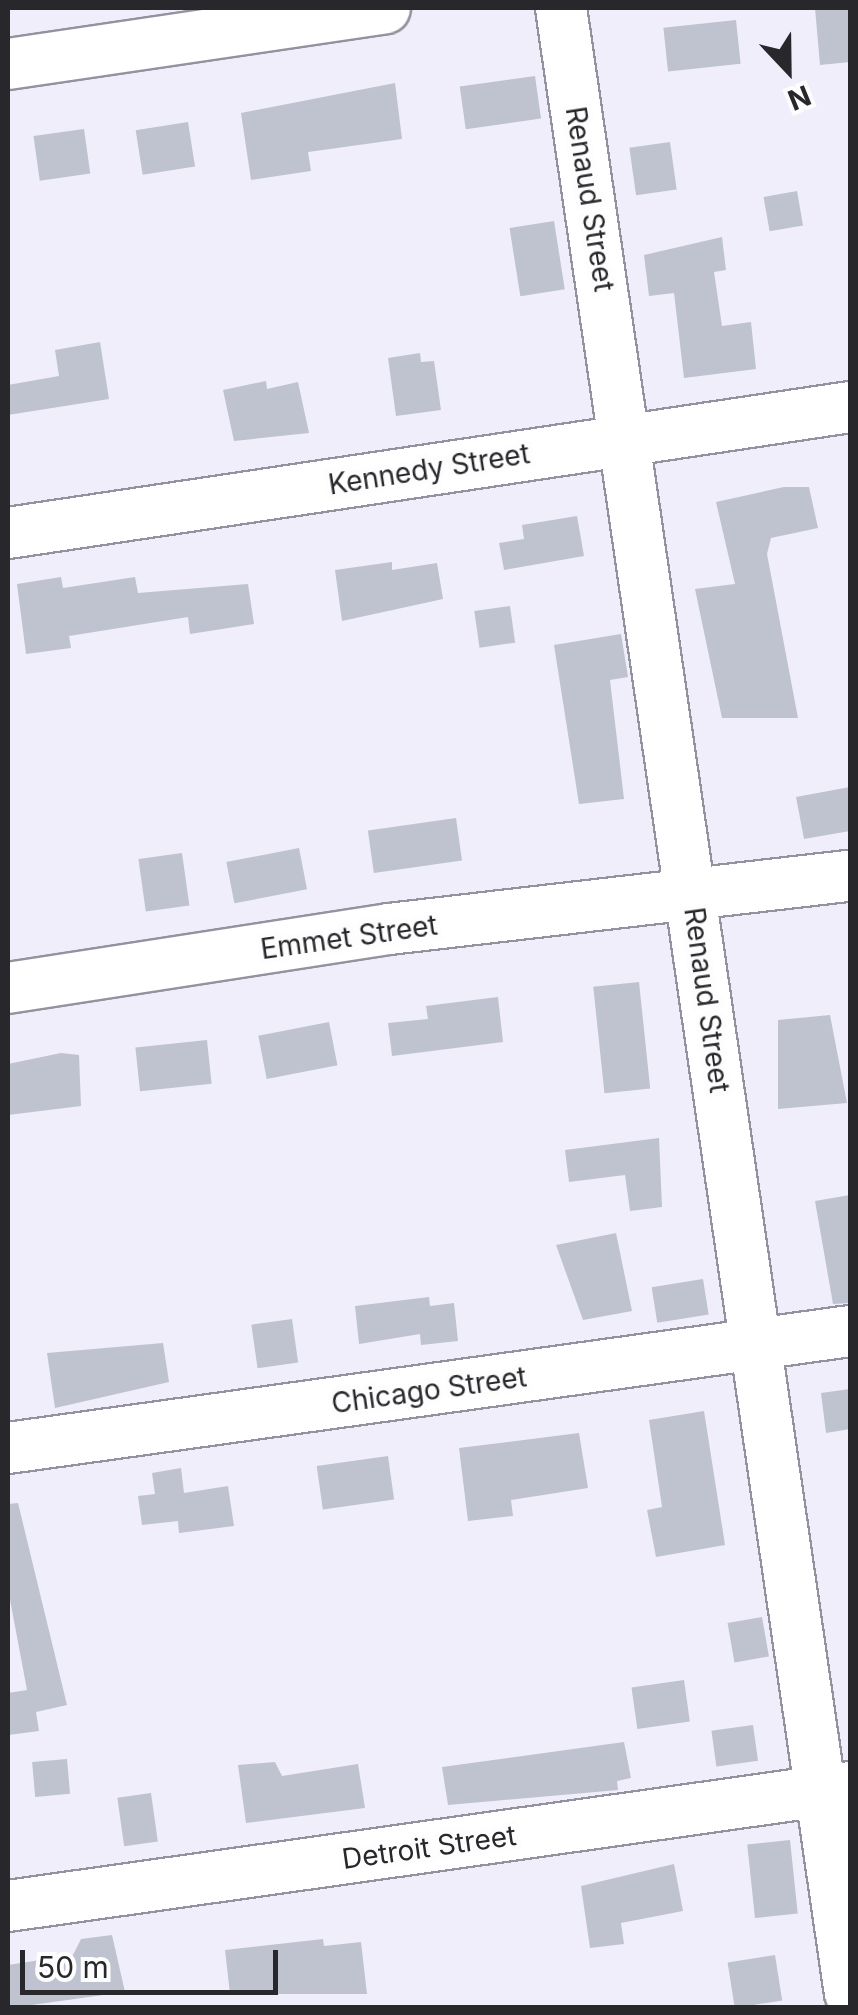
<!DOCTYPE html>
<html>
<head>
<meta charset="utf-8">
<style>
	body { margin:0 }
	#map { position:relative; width:858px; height:2015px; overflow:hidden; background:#f0eefb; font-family:Inter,sans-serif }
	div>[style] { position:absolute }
	.building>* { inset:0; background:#bec3cf; transform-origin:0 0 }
	.roads { filter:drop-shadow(2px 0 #94929e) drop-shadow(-2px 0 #94929e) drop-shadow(0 2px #94929e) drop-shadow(0 -2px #94929e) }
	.minor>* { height:50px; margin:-25px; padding:0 25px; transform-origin:25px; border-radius:25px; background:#fff }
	span { translate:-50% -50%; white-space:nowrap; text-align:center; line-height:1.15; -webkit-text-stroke:10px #fdfdfd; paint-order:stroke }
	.street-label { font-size:28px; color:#28272c }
	.frame { position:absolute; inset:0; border:10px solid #28272c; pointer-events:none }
	.north { position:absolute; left:738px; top:20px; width:100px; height:100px; -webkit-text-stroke:8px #fdfdfd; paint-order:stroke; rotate:158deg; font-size:28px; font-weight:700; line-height:40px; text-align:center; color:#28272c }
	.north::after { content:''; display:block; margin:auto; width:35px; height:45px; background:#28272c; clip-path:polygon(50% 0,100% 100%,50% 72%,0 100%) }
	.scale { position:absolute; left:20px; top:1950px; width:258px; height:45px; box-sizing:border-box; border:5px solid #28272c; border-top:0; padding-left:12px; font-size:30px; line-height:35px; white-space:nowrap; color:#28272c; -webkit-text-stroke:8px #fdfdfd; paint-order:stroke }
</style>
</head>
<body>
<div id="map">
	<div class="building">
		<i style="clip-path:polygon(815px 8px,850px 8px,850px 62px,820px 65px)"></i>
		<i style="left:736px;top:20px;width:44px;height:73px;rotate:84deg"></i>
		<i style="left:535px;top:76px;width:43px;height:76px;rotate:82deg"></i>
		<i style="clip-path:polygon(395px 83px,402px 139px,308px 152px,311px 171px,251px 180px,241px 113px)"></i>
		<i style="left:188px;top:122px;width:45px;height:53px;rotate:81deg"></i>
		<i style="left:84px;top:129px;width:45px;height:51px;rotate:82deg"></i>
		<i style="left:670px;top:142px;width:48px;height:41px;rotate:82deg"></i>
		<i style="left:797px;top:191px;width:35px;height:34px;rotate:80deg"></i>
		<i style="left:554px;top:221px;width:69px;height:45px;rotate:81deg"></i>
		<i style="clip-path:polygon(722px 237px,726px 270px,714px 272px,722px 326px,751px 322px,756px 369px,684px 378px,674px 293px,649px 296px,644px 255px)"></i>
		<i style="clip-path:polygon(100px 342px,109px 399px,8px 415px,8px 385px,59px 376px,55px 350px)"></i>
		<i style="clip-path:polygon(420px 353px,421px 362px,434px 361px,441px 410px,396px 416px,388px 358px)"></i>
		<i style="clip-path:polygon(266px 381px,267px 389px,298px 382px,309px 433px,234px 441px,223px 390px)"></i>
		<i style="clip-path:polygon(784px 487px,809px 487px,818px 528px,771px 538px,767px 554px,798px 718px,722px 718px,695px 589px,735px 584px,716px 502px)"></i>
		<i style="clip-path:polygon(577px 516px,584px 556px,504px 570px,499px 543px,524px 539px,522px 525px)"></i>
		<i style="clip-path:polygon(392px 562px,392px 570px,437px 563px,443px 599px,342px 621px,335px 570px)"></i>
		<i style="clip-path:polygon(61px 577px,63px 588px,135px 577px,138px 593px,248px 584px,254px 624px,190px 634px,188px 617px,69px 636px,71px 648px,26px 654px,17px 584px)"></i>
		<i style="left:510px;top:606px;width:37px;height:36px;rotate:82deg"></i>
		<i style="clip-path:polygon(621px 634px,628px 677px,610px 680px,624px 799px,579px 804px,554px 645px)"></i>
		<i style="clip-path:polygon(850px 787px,850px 831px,804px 839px,796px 797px)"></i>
		<i style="left:456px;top:818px;width:43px;height:89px;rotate:82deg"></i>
		<i style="left:299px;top:848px;width:42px;height:74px;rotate:79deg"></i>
		<i style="left:182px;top:853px;width:53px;height:44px;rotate:82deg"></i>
		<i style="left:639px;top:982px;width:107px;height:46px;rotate:84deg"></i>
		<i style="clip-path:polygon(498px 997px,503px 1042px,392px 1056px,388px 1023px,428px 1019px,426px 1006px)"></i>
		<i style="clip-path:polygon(830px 1015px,847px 1103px,778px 1109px,778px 1020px)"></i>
		<i style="left:329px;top:1022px;width:44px;height:72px;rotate:79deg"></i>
		<i style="left:207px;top:1040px;width:44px;height:72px;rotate:84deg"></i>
		<i style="clip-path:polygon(61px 1053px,79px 1055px,81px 1106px,8px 1115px,8px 1064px)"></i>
		<i style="clip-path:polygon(659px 1138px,662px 1207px,630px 1211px,625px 1175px,569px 1182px,565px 1150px)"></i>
		<i style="clip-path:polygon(850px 1195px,850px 1303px,833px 1304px,815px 1201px)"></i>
		<i style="clip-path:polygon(616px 1233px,632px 1311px,583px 1320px,556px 1245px)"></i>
		<i style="left:703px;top:1279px;width:36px;height:52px;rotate:81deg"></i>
		<i style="clip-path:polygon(429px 1297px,430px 1306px,454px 1303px,458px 1341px,421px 1345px,420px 1334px,359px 1344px,355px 1306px)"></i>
		<i style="left:292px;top:1319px;width:44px;height:41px;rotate:82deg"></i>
		<i style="clip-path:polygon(163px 1343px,169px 1382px,55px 1408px,47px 1353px)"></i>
		<i style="clip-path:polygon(850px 1389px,850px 1429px,826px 1433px,821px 1393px)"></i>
		<i style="clip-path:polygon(704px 1411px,725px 1545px,656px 1557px,647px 1510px,662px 1507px,649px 1420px)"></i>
		<i style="clip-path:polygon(579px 1433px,588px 1488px,511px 1500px,513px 1516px,468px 1521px,459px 1448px)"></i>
		<i style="left:388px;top:1456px;width:44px;height:72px;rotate:82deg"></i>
		<i style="clip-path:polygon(181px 1468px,184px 1493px,228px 1486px,234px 1526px,179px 1533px,178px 1521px,142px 1525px,138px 1496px,155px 1494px,152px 1473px)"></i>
		<i style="clip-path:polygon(18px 1503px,67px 1705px,36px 1712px,39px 1731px,8px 1735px,8px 1693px,27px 1690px,8px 1589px,8px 1504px)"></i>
		<i style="left:762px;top:1617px;width:40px;height:35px;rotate:80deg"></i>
		<i style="left:684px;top:1680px;width:42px;height:53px;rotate:82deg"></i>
		<i style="left:753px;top:1725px;width:36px;height:42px;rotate:82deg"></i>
		<i style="clip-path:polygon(624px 1742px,631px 1778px,617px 1781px,618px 1790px,448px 1805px,442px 1767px)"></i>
		<i style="left:67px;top:1759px;width:35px;height:35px;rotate:85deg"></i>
		<i style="clip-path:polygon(275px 1762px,282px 1776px,358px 1764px,365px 1808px,246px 1823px,238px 1765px)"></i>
		<i style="left:151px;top:1793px;width:49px;height:34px;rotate:82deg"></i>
		<i style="left:790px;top:1840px;width:74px;height:43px;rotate:84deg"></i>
		<i style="clip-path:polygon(674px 1864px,683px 1911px,621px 1923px,624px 1944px,590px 1948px,581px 1886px)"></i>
		<i style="clip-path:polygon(112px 1935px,125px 1992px,10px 2008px,8px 1965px,73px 1955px,81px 1939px)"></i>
		<i style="clip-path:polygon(323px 1939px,324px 1946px,361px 1942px,367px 1994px,230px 1994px,225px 1950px)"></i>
		<i style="left:775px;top:1955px;width:46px;height:48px;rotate:81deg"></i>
	</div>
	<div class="roads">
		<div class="minor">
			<i style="left:561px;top:8px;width:2006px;rotate:81.72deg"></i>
			<i style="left:8px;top:64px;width:381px;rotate:-8.4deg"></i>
			<i style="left:8px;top:533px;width:851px;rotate:-8.51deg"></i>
			<i style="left:8px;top:988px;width:386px;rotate:-8.8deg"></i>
			<i style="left:389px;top:929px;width:464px;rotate:-6.6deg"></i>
			<i style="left:8px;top:1448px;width:850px;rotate:-7.91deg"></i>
			<i style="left:8px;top:1906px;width:850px;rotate:-8.04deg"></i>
		</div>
	</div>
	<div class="street-label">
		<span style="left:590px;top:199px;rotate:81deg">Renaud Street</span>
		<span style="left:429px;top:469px;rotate:-9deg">Kennedy Street</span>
		<span style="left:349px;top:937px;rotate:-8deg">Emmet Street</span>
		<span style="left:707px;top:1000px;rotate:82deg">Renaud Street</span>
		<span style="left:429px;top:1390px;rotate:-8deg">Chicago Street</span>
		<span style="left:429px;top:1847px;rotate:-8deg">Detroit Street</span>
	</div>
	<div class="frame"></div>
	<div class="north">N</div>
	<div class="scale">50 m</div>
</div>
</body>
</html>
